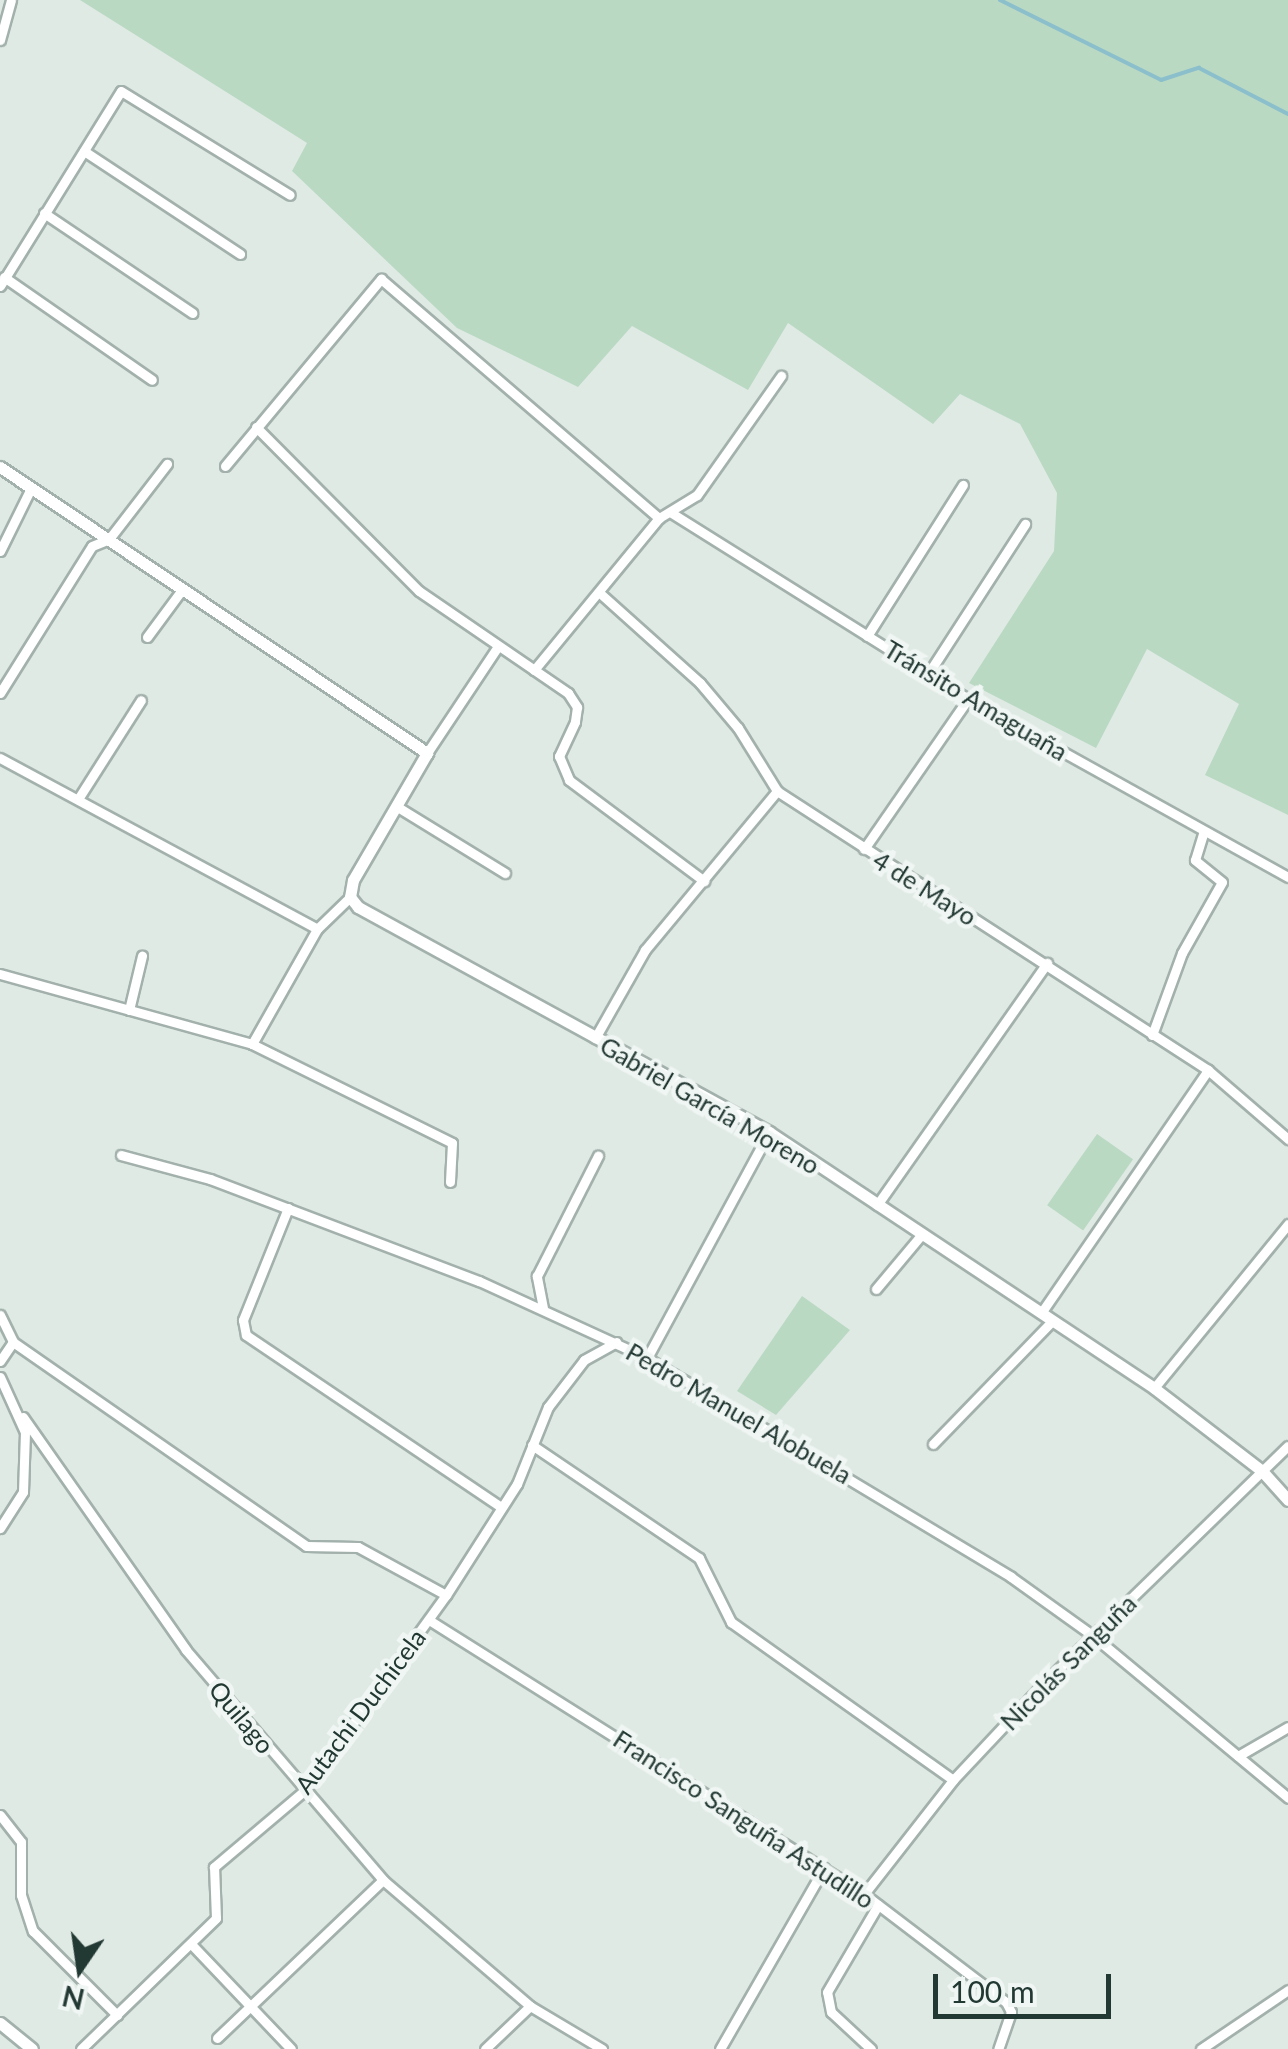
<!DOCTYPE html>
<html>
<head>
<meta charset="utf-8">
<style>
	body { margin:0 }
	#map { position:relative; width:1288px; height:2049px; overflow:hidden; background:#e0eae5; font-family:Lato,sans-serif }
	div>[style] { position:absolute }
	.green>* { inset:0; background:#bad9c3; transform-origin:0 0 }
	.stream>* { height:4px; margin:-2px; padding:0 2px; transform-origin:2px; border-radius:2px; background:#8bbfcb }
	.roads { filter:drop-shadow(2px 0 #a3b1ac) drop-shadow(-2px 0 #a3b1ac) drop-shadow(0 2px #a3b1ac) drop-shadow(0 -2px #a3b1ac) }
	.minor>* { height:9px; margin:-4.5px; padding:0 4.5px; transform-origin:4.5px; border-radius:4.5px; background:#fff }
	.tertiary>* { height:11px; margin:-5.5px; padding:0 5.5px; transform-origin:5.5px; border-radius:5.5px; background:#fff }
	span { translate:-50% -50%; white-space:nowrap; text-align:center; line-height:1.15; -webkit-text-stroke:9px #f0f6f3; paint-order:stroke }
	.street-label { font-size:25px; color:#223833 }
	.north { position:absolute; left:30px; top:1919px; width:100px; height:100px; -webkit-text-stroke:8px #f0f6f3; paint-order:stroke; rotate:193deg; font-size:28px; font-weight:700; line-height:40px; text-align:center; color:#223833 }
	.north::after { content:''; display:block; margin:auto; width:35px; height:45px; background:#223833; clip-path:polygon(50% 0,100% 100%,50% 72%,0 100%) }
	.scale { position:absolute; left:933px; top:1974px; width:178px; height:45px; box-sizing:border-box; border:5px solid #223833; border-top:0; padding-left:12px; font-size:30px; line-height:35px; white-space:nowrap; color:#223833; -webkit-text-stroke:8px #f0f6f3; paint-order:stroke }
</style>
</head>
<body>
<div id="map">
	<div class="green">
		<i style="clip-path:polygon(80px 0,1288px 0,1288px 815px,1205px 775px,1239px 704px,1147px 649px,1096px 748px,969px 683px,1054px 551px,1057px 493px,1020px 424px,960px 394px,933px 424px,788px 323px,748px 390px,632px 326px,578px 387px,457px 328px,292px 171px,307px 143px)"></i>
		<i style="left:1097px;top:1134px;width:44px;height:87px;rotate:35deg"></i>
		<i style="clip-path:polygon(802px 1296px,850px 1330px,776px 1415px,737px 1391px)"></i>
	</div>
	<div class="stream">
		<i style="left:1000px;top:0;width:180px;rotate:26.4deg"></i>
		<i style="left:1161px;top:80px;width:40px;rotate:-18deg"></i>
		<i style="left:1199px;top:68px;width:100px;rotate:27.3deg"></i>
	</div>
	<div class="roads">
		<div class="minor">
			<i style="left:0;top:40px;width:41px;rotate:-74.6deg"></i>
			<i style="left:84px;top:151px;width:187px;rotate:33.4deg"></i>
			<i style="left:44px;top:213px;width:179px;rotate:34deg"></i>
			<i style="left:4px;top:277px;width:180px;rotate:34.8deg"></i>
			<i style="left:0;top:286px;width:229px;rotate:-58.2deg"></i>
			<i style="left:121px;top:91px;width:198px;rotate:31.6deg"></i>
			<i style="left:256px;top:427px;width:231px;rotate:45.2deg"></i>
			<i style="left:419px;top:591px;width:181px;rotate:34.4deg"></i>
			<i style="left:568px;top:693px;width:17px;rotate:57deg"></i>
			<i style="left:577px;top:707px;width:15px;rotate:98deg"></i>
			<i style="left:575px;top:722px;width:38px;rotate:115deg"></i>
			<i style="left:559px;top:756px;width:26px;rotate:67deg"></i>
			<i style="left:569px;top:780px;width:169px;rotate:36.8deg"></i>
			<i style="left:225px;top:466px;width:244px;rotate:-50.2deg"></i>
			<i style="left:381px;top:279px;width:367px;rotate:40.7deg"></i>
			<i style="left:670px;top:512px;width:352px;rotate:32.1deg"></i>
			<i style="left:968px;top:699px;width:366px;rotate:29.1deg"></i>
			<i style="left:0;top:551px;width:70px;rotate:-63.8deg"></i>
			<i style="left:602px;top:595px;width:132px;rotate:41.9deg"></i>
			<i style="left:700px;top:683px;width:59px;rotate:49.8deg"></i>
			<i style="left:738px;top:728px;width:74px;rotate:58.2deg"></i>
			<i style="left:777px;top:791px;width:513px;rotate:32.92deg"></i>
			<i style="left:1208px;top:1070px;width:106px;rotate:40.8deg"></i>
			<i style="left:867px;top:636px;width:179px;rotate:-57.6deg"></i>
			<i style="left:147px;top:637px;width:57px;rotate:-53.5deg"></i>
			<i style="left:534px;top:670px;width:197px;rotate:-50.6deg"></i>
			<i style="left:659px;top:518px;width:44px;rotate:-31.2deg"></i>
			<i style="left:697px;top:495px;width:146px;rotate:-54.8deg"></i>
			<i style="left:928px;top:674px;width:179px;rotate:-57.1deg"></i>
			<i style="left:0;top:693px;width:173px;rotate:-58deg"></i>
			<i style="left:92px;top:546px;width:18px;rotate:-22deg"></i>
			<i style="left:109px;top:539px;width:95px;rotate:-52.3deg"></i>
			<i style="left:427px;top:753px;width:128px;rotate:-56.4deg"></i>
			<i style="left:0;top:758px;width:360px;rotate:28.3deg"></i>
			<i style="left:78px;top:799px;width:117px;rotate:-57.5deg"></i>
			<i style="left:396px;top:806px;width:128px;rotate:31.6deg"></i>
			<i style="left:864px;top:849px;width:183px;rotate:-55.3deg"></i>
			<i style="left:0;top:974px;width:262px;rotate:15.5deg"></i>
			<i style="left:252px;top:1044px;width:223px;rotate:26.3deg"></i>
			<i style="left:452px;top:1143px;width:39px;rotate:93deg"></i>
			<i style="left:129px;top:1010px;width:56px;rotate:-76.5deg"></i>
			<i style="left:1152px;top:1035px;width:87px;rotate:-69.9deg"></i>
			<i style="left:1182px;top:953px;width:81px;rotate:-60.6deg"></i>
			<i style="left:1222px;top:882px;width:35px;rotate:-141deg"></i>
			<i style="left:1195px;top:860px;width:30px;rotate:-73deg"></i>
			<i style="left:595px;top:1038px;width:101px;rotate:-60.4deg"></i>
			<i style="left:645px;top:950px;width:207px;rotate:-50.3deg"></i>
			<i style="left:252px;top:1044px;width:132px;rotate:-60.5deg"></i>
			<i style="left:317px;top:929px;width:46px;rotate:-44.1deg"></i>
			<i style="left:121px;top:1155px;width:92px;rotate:15.1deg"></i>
			<i style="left:210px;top:1179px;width:288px;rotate:20.8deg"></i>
			<i style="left:479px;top:1281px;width:185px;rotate:24.6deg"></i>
			<i style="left:647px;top:1358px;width:425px;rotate:31deg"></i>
			<i style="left:1011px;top:1577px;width:100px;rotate:35.6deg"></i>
			<i style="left:1092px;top:1635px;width:255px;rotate:39.7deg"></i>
			<i style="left:877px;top:1205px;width:296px;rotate:-54.9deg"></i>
			<i style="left:288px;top:1208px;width:121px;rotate:111.9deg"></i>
			<i style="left:243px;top:1320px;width:15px;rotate:79deg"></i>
			<i style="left:246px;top:1335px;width:308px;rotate:34deg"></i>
			<i style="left:876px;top:1289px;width:72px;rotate:-50.1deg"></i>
			<i style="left:543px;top:1308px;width:33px;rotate:-101deg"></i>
			<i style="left:537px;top:1276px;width:135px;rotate:-63.1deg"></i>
			<i style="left:1041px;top:1313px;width:295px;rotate:-55.5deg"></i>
			<i style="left:0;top:1315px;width:30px;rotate:64deg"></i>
			<i style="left:13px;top:1342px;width:357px;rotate:34.8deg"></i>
			<i style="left:306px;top:1546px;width:52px;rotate:1.1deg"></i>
			<i style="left:358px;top:1547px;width:100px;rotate:28.6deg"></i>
			<i style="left:647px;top:1358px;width:257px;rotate:-61.6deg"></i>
			<i style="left:0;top:1361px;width:23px;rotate:-56deg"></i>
			<i style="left:0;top:1377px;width:60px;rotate:65.6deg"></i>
			<i style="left:25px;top:1432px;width:60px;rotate:91.9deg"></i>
			<i style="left:23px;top:1492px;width:43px;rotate:122.6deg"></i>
			<i style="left:1154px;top:1388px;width:212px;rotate:-50.7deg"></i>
			<i style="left:23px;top:1417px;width:284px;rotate:55deg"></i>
			<i style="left:186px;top:1650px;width:303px;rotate:49.4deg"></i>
			<i style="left:383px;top:1880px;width:194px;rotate:40.6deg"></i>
			<i style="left:530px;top:2006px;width:84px;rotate:30.8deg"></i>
			<i style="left:933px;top:1444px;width:171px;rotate:-45.9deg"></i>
			<i style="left:532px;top:1445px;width:202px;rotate:34.1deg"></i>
			<i style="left:699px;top:1558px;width:72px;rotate:63.4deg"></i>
			<i style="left:731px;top:1622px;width:272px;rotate:35.4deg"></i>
			<i style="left:429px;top:1620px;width:514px;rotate:32.21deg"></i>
			<i style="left:864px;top:1894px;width:178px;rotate:37.3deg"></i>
			<i style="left:1006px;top:2002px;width:11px;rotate:63deg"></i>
			<i style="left:1011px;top:2012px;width:39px;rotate:109deg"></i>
			<i style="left:1238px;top:1756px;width:58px;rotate:-30.1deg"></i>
			<i style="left:0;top:1815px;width:34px;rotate:52deg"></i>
			<i style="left:21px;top:1842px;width:53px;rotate:90deg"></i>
			<i style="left:21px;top:1895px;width:38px;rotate:72deg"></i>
			<i style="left:33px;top:1931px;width:119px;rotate:45deg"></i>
			<i style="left:864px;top:1894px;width:145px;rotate:-52deg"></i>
			<i style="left:953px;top:1780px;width:136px;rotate:-46.8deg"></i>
			<i style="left:1046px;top:1681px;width:337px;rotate:-44.2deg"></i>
			<i style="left:193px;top:1946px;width:142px;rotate:46.4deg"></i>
			<i style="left:217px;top:2038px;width:229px;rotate:-43.6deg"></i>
			<i style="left:81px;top:2049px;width:188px;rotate:-44.1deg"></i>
			<i style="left:216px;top:1918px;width:51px;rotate:-92.2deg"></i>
			<i style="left:214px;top:1867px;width:118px;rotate:-40.2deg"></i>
			<i style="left:304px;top:1791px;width:242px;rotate:-54.1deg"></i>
			<i style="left:446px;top:1595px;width:132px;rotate:-57.4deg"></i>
			<i style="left:517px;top:1484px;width:83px;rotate:-68.1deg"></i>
			<i style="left:548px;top:1407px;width:59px;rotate:-52.5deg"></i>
			<i style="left:584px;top:1360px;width:37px;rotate:-29deg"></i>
			<i style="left:485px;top:2049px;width:62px;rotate:-43.7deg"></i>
			<i style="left:720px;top:2049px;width:209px;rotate:-60.1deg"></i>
			<i style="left:871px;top:2049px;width:54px;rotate:-137.2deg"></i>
			<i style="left:831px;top:2012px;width:20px;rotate:-101deg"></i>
			<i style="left:827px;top:1992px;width:101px;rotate:-59.6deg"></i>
			<i style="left:1201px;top:2049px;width:105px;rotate:-34.1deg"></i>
		</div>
		<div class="tertiary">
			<i style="left:0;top:467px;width:514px;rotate:33.81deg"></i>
			<i style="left:427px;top:753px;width:147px;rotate:120.2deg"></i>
			<i style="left:353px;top:880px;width:17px;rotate:100deg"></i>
			<i style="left:350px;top:897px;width:13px;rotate:51deg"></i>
			<i style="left:358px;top:907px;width:469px;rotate:28.7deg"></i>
			<i style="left:769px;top:1132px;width:462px;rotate:33.6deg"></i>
			<i style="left:1154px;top:1388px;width:136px;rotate:37.5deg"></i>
			<i style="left:1262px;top:1471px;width:39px;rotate:48deg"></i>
			<i style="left:0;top:2023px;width:41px;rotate:39.1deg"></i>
		</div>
	</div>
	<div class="street-label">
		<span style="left:976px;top:700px;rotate:31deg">Tránsito Amaguaña</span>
		<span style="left:925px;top:888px;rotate:32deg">4 de Mayo</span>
		<span style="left:710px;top:1105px;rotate:30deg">Gabriel García Moreno</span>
		<span style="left:739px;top:1413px;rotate:30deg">Pedro Manuel Alobuela</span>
		<span style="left:1068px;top:1662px;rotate:-45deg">Nicolás Sanguña</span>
		<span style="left:360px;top:1711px;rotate:-53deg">Autachi Duchicela</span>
		<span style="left:242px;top:1717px;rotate:50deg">Quilago</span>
		<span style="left:744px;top:1819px;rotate:33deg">Francisco Sanguña Astudillo</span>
	</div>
	<div class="north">N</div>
	<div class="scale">100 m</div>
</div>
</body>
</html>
